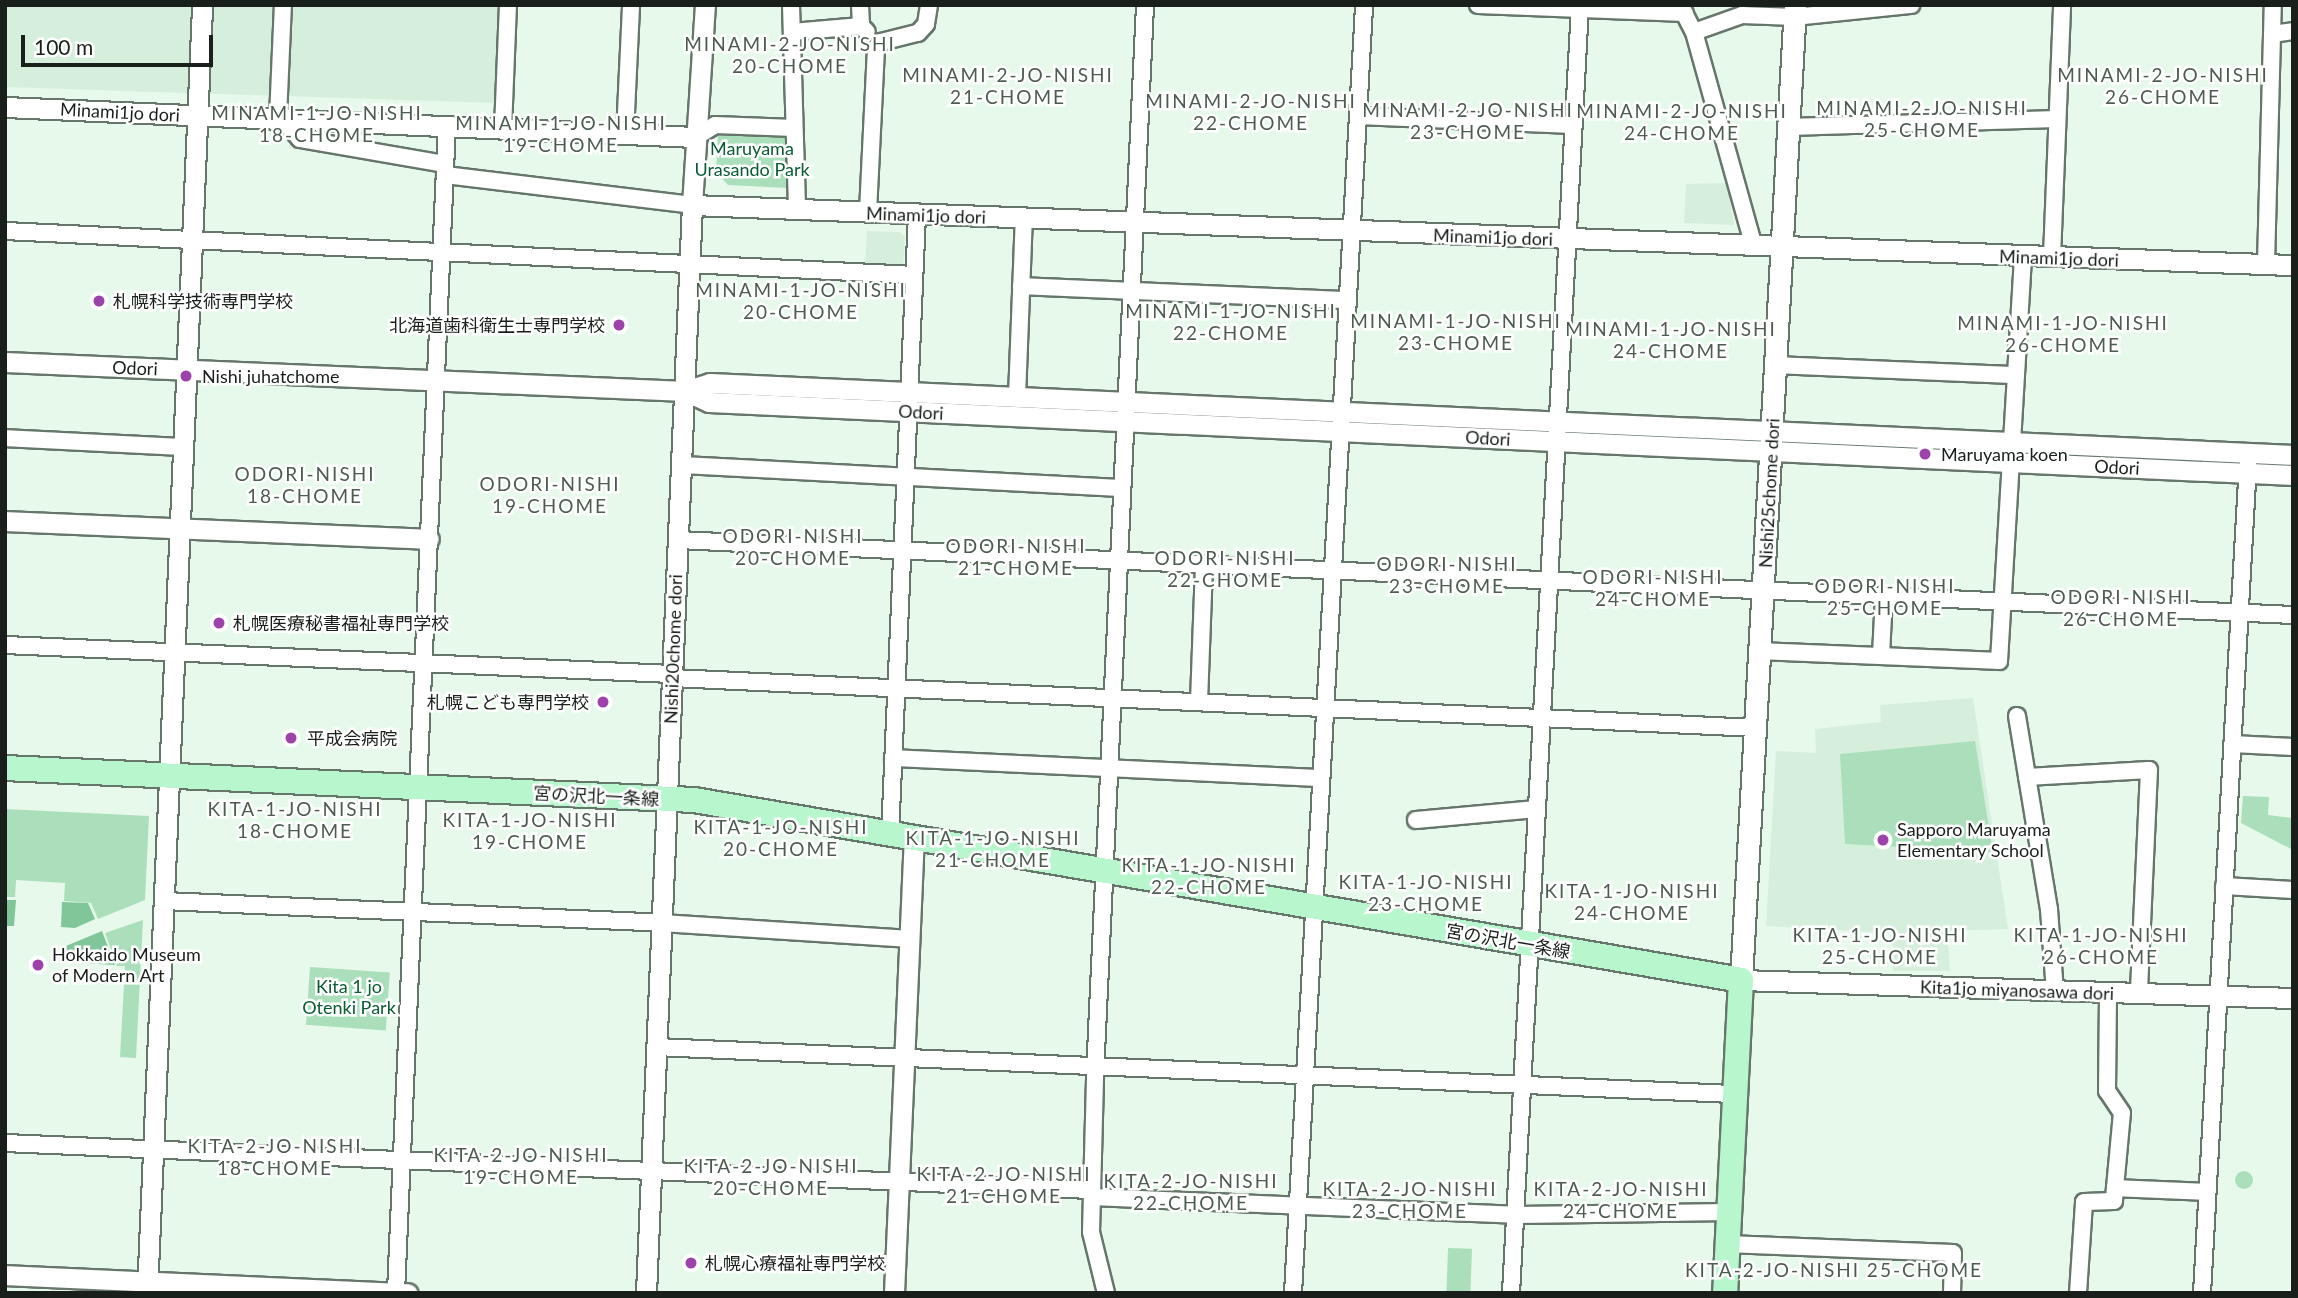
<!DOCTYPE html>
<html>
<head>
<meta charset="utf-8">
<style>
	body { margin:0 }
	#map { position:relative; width:2298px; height:1298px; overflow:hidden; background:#e6f9eb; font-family:Lato,"Noto Sans JP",sans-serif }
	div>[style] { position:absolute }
	.built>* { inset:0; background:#d5efdc }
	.green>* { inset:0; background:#abdfbb; transform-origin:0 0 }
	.round { border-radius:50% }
	.water>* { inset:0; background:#81c698 }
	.roads { filter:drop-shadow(2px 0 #66766a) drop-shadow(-2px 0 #66766a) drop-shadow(0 2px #66766a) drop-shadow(0 -2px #66766a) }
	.minor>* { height:16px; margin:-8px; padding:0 8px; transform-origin:8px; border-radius:8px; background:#fff }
	.tertiary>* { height:19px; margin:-9.5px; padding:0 9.5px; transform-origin:9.5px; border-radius:9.5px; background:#fff }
	.secondary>* { height:21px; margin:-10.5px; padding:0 10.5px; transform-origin:10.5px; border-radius:10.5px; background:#fff }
	.primary>* { height:24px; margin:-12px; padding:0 12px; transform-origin:12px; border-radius:12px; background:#b8f7ce }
	.dots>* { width:19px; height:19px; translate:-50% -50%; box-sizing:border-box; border:4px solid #fff; border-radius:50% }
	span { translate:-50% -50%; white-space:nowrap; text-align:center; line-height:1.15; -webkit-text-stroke:5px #fff; paint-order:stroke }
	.street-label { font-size:18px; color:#19201b }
	.park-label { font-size:18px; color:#0a5c33 }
	.poi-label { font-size:18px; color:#19201b }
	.left { translate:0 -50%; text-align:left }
	.right { translate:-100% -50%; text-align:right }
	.neighbourhood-label { font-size:19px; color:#4d5c51; letter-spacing:2px }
	.frame { position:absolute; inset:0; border:7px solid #19201b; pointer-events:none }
	.scale { position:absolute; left:21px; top:35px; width:192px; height:32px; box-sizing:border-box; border:4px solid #19201b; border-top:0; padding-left:9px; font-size:21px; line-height:24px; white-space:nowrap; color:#19201b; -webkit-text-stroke:5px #fff; paint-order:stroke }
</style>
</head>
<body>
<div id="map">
	<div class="built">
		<i style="clip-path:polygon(5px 5px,500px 5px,496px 103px,5px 87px)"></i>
		<i style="clip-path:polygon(1727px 183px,1734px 225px,1684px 223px,1686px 184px)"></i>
		<i style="clip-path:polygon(867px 231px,899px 232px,905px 237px,903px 271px,865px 269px)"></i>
		<i style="clip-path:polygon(1973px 698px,2008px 929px,1947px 931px,1950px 971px,1893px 971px,1893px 933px,1766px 926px,1776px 751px,1816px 753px,1815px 729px,1881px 722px,1880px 705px)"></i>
	</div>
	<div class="green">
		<i style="clip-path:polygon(718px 132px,785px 133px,788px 188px,728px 185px,716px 172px)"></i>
		<i style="clip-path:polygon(1975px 741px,1993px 852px,1845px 844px,1840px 754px)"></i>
		<i style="clip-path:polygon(2243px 796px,2269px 797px,2268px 815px,2293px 818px,2293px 850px,2241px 823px)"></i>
		<i style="clip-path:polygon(5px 809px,149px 816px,145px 900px,98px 919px,91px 903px,64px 901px,65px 883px,16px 880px,15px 897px,5px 897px)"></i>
		<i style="clip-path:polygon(143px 920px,136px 1058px,120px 1057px,125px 966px,117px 966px,105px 933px)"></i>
		<i style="left:310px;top:967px;width:80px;height:58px;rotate:4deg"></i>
		<i class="round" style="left:2235px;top:1171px;width:18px;height:18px"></i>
		<i style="left:1448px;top:1248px;width:24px;height:45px;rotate:2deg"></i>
	</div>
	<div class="water">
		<i style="clip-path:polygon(5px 900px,16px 900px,14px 926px,5px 926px)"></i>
		<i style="clip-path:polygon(62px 902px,88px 903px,95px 919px,75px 928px,61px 927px)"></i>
		<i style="clip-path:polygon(102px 931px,115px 965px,65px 962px,66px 946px)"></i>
	</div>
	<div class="roads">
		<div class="minor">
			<i style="left:791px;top:5px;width:204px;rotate:88.3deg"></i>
			<i style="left:860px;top:5px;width:21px;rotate:87deg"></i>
			<i style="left:861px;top:26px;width:8px;rotate:45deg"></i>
			<i style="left:1478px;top:5px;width:207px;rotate:2.2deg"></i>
			<i style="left:1680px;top:5px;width:30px;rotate:63deg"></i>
			<i style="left:1694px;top:32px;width:223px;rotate:74.4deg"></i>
			<i style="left:792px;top:32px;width:69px;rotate:-5deg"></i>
			<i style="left:1694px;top:32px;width:51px;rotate:-19.5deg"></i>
			<i style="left:1742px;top:15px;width:53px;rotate:2.2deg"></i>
			<i style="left:1795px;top:17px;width:117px;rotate:-5.9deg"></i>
			<i style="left:2272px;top:34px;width:21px;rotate:-8deg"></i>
			<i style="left:1358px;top:116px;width:215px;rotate:2.4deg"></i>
			<i style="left:278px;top:118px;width:113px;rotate:-87.5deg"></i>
			<i style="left:283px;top:119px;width:26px;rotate:50deg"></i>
			<i style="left:300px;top:139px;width:147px;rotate:9.8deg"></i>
			<i style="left:1789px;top:127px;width:268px;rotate:-1.7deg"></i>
			<i style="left:503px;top:129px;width:124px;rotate:-87.7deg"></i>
			<i style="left:625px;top:134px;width:129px;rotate:-87.3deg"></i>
			<i style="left:696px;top:137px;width:22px;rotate:-32deg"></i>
			<i style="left:715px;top:125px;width:79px;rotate:2.2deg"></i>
			<i style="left:445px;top:175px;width:249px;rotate:6.9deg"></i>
			<i style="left:868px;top:212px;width:164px;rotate:-87.2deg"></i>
			<i style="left:876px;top:48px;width:8px;rotate:-50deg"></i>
			<i style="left:881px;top:42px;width:38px;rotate:-14deg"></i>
			<i style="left:918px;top:33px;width:12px;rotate:-48deg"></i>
			<i style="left:926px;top:24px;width:19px;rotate:-81deg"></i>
			<i style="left:5px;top:231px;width:910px;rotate:2.77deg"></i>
			<i style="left:2052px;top:257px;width:252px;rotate:-87.7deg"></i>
			<i style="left:2266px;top:264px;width:259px;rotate:-88.5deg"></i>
			<i style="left:1021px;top:286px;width:326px;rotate:2.5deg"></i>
			<i style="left:1776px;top:365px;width:240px;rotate:2.4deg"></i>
			<i style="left:1017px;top:397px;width:179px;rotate:-87.8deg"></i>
			<i style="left:5px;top:438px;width:179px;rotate:2.9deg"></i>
			<i style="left:681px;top:465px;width:441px;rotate:3deg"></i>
			<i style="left:678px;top:540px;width:1617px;rotate:2.66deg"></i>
			<i style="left:5px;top:645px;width:668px;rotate:2.49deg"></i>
			<i style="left:1760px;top:651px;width:239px;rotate:2.4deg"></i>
			<i style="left:1999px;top:661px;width:405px;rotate:-86.6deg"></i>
			<i style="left:1881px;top:655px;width:59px;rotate:-87.1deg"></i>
			<i style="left:672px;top:678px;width:1085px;rotate:2.64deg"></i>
			<i style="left:1199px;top:702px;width:136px;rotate:-87.9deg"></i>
			<i style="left:2017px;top:716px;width:196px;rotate:80.6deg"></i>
			<i style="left:2049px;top:909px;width:83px;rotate:85.9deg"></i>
			<i style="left:2232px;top:744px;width:61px;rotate:2.8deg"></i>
			<i style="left:893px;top:758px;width:428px;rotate:2.7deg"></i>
			<i style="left:2027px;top:777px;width:122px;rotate:-3.3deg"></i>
			<i style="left:2149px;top:770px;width:224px;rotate:92.6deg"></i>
			<i style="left:1416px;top:820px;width:121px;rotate:-5.2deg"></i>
			<i style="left:890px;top:835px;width:622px;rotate:-87.51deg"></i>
			<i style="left:2224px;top:886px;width:69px;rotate:3.3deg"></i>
			<i style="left:164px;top:901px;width:498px;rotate:2.5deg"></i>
			<i style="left:662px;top:923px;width:249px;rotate:3.7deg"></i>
			<i style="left:656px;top:1047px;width:1079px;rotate:2.5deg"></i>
			<i style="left:5px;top:1143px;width:1088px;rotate:2.48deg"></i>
			<i style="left:2115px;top:1188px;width:92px;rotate:2.5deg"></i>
			<i style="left:1092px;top:1197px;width:423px;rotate:2.4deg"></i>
			<i style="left:1515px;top:1215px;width:213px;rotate:-0.8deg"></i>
			<i style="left:1727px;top:1244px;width:226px;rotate:2.3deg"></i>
			<i style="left:1953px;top:1253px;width:40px;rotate:91.4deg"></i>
			<i style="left:396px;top:1292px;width:1167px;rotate:-87.5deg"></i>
			<i style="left:1106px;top:1293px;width:63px;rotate:-103.8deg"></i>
			<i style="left:1091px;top:1232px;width:158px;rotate:-88.5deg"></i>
			<i style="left:1095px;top:1074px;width:1070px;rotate:-87.32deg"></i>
			<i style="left:1293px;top:1293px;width:1290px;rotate:-86.84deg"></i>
			<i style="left:1511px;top:1293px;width:1290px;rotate:-86.93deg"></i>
			<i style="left:2078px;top:1293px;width:91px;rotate:-86.2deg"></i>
			<i style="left:2084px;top:1202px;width:30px;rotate:-2deg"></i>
			<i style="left:2114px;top:1201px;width:13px;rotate:-86deg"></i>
			<i style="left:2115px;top:1188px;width:75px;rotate:-84.7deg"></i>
			<i style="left:2122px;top:1113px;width:27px;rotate:-124deg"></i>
			<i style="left:2107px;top:1091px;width:98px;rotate:-89.4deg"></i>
			<i style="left:2202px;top:1293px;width:831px;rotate:-86.83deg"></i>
		</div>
		<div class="tertiary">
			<i style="left:5px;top:107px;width:692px;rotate:2.49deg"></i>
			<i style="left:692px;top:205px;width:1602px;rotate:2.15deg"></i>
			<i style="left:5px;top:362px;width:681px;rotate:2.44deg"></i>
			<i style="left:685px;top:391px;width:26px;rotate:-18deg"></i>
			<i style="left:710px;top:383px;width:1585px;rotate:2.6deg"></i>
			<i style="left:685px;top:391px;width:26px;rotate:25deg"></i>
			<i style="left:709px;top:402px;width:1586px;rotate:2.64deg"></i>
			<i style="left:5px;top:521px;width:424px;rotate:2.4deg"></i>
			<i style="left:1741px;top:980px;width:552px;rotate:1.87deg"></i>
			<i style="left:5px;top:1275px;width:403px;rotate:2.6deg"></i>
			<i style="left:147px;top:1293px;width:1289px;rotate:-87.55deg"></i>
			<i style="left:646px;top:1293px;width:1089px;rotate:-87.58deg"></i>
			<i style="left:692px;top:205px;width:200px;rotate:-86.3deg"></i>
			<i style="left:894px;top:1293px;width:454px;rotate:-87.5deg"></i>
		</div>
		<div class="secondary">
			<i style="left:1741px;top:980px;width:976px;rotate:-86.83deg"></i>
		</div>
		<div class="primary">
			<i style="left:5px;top:768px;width:690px;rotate:2.66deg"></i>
			<i style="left:694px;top:800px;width:1062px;rotate:9.75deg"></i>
			<i style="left:1741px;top:980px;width:313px;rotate:92.9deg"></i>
		</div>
	</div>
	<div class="dots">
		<i style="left:99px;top:301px;background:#9d41ab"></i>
		<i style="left:619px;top:325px;background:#9d41ab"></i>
		<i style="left:186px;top:376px;background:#9d41ab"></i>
		<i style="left:1925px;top:454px;background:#9d41ab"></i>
		<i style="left:219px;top:623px;background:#9d41ab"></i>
		<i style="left:603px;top:702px;background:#9d41ab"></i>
		<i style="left:291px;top:738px;background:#9d41ab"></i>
		<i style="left:1883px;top:840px;background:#9d41ab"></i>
		<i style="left:38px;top:965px;background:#9d41ab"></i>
		<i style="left:691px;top:1263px;background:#9d41ab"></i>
	</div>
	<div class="street-label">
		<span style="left:120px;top:112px;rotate:3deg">Minami1jo dori</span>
		<span style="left:926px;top:215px;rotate:2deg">Minami1jo dori</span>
		<span style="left:1493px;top:237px;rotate:2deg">Minami1jo dori</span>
		<span style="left:2059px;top:258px;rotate:2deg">Minami1jo dori</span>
		<span style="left:135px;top:368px;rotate:2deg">Odori</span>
		<span style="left:921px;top:412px;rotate:3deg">Odori</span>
		<span style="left:1488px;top:438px;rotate:3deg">Odori</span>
		<span style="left:2117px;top:467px;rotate:3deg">Odori</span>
		<span style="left:1769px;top:493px;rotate:-87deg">Nishi25chome dori</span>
		<span style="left:673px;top:649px;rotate:-88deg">Nishi20chome dori</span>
		<span style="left:596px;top:796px;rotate:3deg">宮の沢北一条線</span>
		<span style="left:1508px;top:941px;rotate:10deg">宮の沢北一条線</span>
		<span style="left:2017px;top:990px;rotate:2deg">Kita1jo miyanosawa dori</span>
	</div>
	<div class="park-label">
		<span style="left:752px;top:159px">Maruyama<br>Urasando Park</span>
		<span style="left:349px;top:997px">Kita 1 jo<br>Otenki Park</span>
	</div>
	<div class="poi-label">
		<span class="left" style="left:113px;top:301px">札幌科学技術専門学校</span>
		<span class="right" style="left:605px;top:325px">北海道歯科衛生士専門学校</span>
		<span class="left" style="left:202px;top:376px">Nishi juhatchome</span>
		<span class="left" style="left:1941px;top:454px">Maruyama koen</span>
		<span class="left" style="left:233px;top:623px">札幌医療秘書福祉専門学校</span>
		<span class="right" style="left:589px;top:702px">札幌こども専門学校</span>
		<span class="left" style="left:307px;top:738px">平成会病院</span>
		<span class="left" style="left:1897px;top:840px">Sapporo Maruyama<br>Elementary School</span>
		<span class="left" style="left:52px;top:965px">Hokkaido Museum<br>of Modern Art</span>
		<span class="left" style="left:705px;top:1263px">札幌心療福祉専門学校</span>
	</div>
	<div class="neighbourhood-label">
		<span style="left:790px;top:55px">MINAMI-2-JO-NISHI<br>20-CHOME</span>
		<span style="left:1008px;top:86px">MINAMI-2-JO-NISHI<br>21-CHOME</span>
		<span style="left:2163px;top:86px">MINAMI-2-JO-NISHI<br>26-CHOME</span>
		<span style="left:1251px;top:112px">MINAMI-2-JO-NISHI<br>22-CHOME</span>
		<span style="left:1922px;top:119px">MINAMI-2-JO-NISHI<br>25-CHOME</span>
		<span style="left:1468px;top:121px">MINAMI-2-JO-NISHI<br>23-CHOME</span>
		<span style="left:1682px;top:122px">MINAMI-2-JO-NISHI<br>24-CHOME</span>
		<span style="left:317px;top:124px">MINAMI-1-JO-NISHI<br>18-CHOME</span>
		<span style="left:561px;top:134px">MINAMI-1-JO-NISHI<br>19-CHOME</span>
		<span style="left:801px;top:301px">MINAMI-1-JO-NISHI<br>20-CHOME</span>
		<span style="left:1231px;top:322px">MINAMI-1-JO-NISHI<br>22-CHOME</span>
		<span style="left:1456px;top:332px">MINAMI-1-JO-NISHI<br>23-CHOME</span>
		<span style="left:2063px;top:334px">MINAMI-1-JO-NISHI<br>26-CHOME</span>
		<span style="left:1671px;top:340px">MINAMI-1-JO-NISHI<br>24-CHOME</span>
		<span style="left:305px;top:485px">ODORI-NISHI<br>18-CHOME</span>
		<span style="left:550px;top:495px">ODORI-NISHI<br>19-CHOME</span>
		<span style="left:793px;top:547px">ODORI-NISHI<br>20-CHOME</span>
		<span style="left:1016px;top:557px">ODORI-NISHI<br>21-CHOME</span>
		<span style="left:1225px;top:569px">ODORI-NISHI<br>22-CHOME</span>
		<span style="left:1447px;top:575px">ODORI-NISHI<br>23-CHOME</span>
		<span style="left:1653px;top:588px">ODORI-NISHI<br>24-CHOME</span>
		<span style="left:1885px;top:597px">ODORI-NISHI<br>25-CHOME</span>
		<span style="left:2121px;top:608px">ODORI-NISHI<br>26-CHOME</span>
		<span style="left:295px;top:820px">KITA-1-JO-NISHI<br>18-CHOME</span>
		<span style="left:530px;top:831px">KITA-1-JO-NISHI<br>19-CHOME</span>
		<span style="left:781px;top:838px">KITA-1-JO-NISHI<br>20-CHOME</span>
		<span style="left:993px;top:849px">KITA-1-JO-NISHI<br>21-CHOME</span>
		<span style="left:1209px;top:876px">KITA-1-JO-NISHI<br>22-CHOME</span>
		<span style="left:1426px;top:893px">KITA-1-JO-NISHI<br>23-CHOME</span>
		<span style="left:1632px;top:902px">KITA-1-JO-NISHI<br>24-CHOME</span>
		<span style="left:1880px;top:946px">KITA-1-JO-NISHI<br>25-CHOME</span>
		<span style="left:2101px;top:946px">KITA-1-JO-NISHI<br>26-CHOME</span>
		<span style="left:275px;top:1157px">KITA-2-JO-NISHI<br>18-CHOME</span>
		<span style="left:521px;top:1166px">KITA-2-JO-NISHI<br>19-CHOME</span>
		<span style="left:771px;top:1177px">KITA-2-JO-NISHI<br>20-CHOME</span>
		<span style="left:1004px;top:1185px">KITA-2-JO-NISHI<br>21-CHOME</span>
		<span style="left:1191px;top:1192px">KITA-2-JO-NISHI<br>22-CHOME</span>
		<span style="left:1410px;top:1200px">KITA-2-JO-NISHI<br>23-CHOME</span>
		<span style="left:1621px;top:1200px">KITA-2-JO-NISHI<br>24-CHOME</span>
		<span style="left:1834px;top:1270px">KITA-2-JO-NISHI 25-CHOME</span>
	</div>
	<div class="frame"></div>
	<div class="scale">100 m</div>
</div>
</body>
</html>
